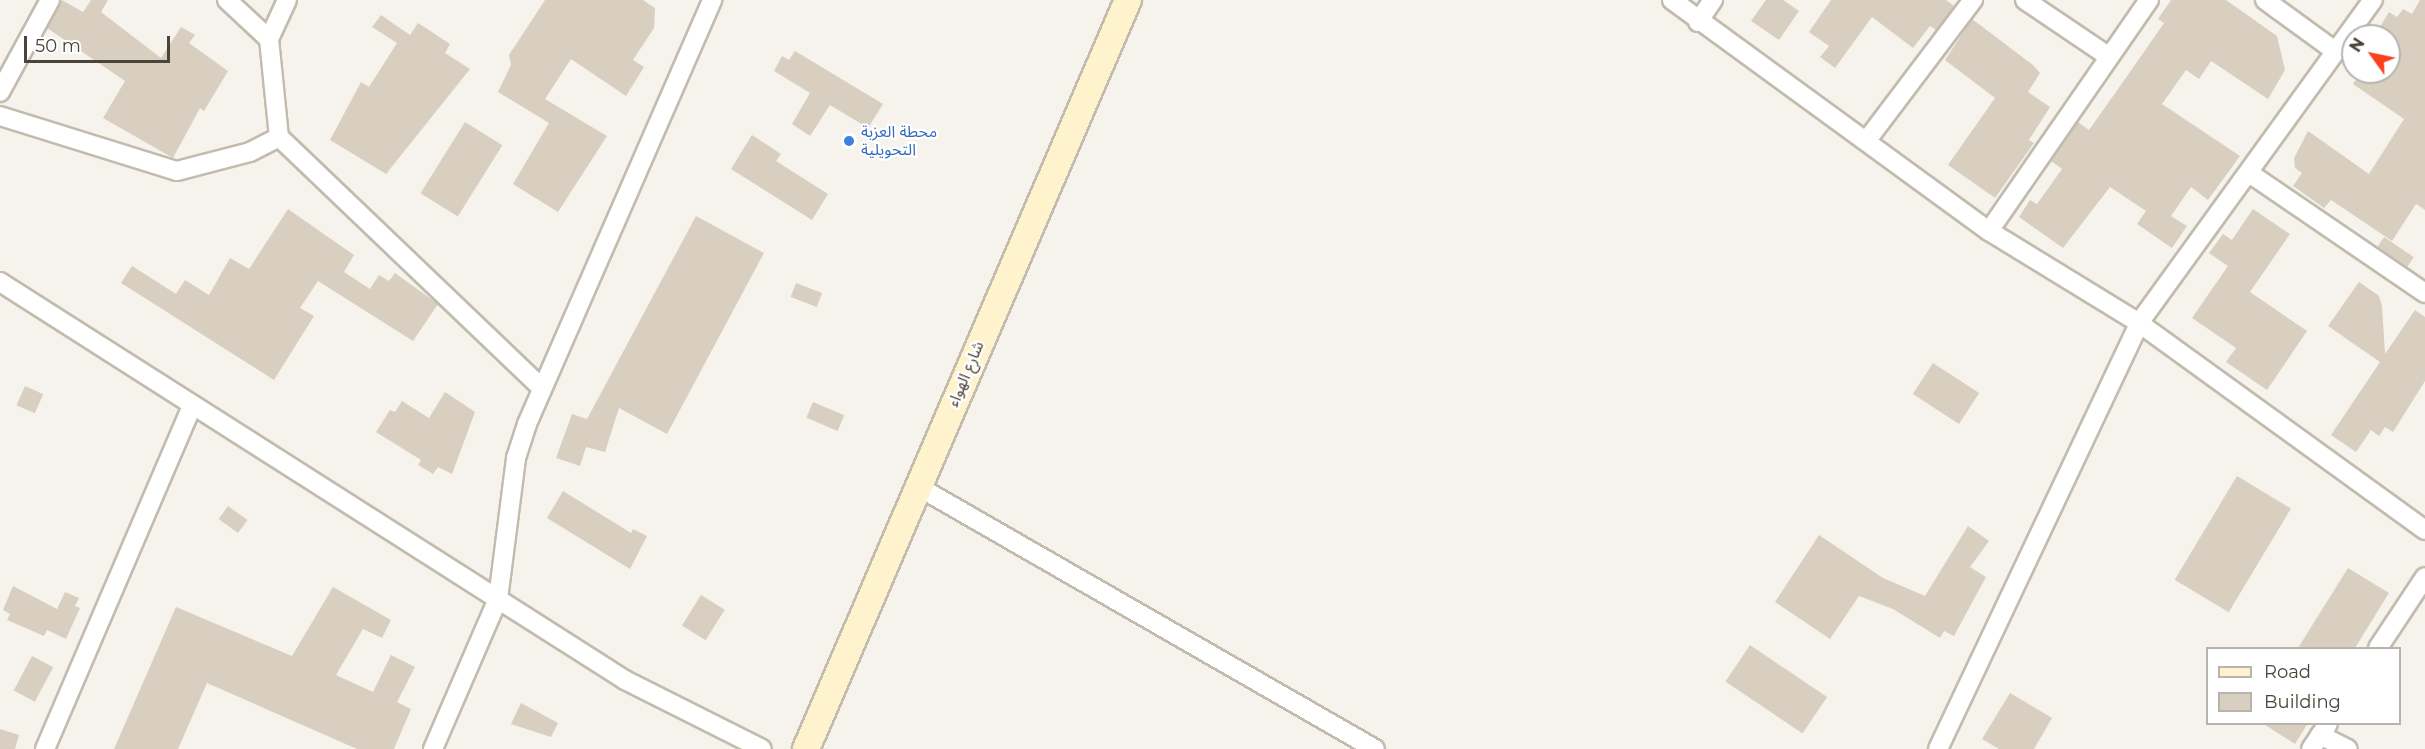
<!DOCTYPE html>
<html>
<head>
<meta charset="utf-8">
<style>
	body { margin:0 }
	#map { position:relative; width:2425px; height:749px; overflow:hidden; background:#f6f3ec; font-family:Montserrat,"Noto Sans Arabic",sans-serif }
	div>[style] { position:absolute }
	.building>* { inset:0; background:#d8cfc1; transform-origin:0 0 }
	.roads { filter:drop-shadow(2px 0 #c2bbae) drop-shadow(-2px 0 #c2bbae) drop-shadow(0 2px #c2bbae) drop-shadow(0 -2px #c2bbae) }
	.street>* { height:18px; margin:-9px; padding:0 9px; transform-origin:9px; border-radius:9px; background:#fff }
	.secondary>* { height:26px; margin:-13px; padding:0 13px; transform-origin:13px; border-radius:13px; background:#fff3cd }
	.dots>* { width:16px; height:16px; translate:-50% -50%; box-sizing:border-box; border:3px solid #fff; border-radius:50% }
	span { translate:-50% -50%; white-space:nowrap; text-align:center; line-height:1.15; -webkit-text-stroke:4.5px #fff; paint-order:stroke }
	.shop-label { font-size:16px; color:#366cbe }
	.left { translate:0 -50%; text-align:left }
	.street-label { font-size:16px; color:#4b4439 }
	.legend { position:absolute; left:2206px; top:647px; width:195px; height:78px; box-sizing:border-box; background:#fff; border:2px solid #b7b4b0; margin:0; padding:8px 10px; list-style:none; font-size:18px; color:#4b4439 }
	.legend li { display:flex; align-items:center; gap:12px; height:30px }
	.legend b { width:30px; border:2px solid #b7b4b0 }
	.north { position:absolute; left:2341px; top:24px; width:60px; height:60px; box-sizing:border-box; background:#fff; border:2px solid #b7b4b0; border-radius:50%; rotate:303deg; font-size:16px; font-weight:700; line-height:24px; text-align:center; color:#4b4439 }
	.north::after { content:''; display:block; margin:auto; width:21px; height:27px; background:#fc3f1d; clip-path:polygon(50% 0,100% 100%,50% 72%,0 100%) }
	.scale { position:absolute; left:24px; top:36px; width:146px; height:27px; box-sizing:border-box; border:3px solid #4b4439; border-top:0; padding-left:8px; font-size:18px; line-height:21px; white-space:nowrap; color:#4b4439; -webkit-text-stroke:4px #fff; paint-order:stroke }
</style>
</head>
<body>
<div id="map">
	<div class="building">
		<i style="clip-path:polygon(62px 0,83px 12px,91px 0,108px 0,101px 12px,161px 58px,181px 27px,195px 35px,189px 43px,228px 71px,204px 111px,200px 108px,173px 158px,103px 118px,125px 81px,47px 28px)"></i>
		<i style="clip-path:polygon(545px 0,643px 0,655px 8px,654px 28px,633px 60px,644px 67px,626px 96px,571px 59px,545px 99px,607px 136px,558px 212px,513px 184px,549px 123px,498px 92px,511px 65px,509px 55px)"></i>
		<i style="clip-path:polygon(1766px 0,1783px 0,1799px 11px,1779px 40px,1751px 21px)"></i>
		<i style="clip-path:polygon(1831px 0,1946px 0,1954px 6px,1936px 30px,1930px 26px,1913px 48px,1872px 17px,1835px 68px,1820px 57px,1829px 46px,1809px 32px)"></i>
		<i style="clip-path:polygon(2171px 0,2226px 0,2277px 36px,2285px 70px,2268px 99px,2211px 61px,2199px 79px,2186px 70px,2162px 104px,2240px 156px,2208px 200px,2191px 187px,2171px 216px,2187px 226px,2172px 248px,2137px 224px,2146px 211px,2110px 187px,2063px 248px,2019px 217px,2030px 200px,2037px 204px,2062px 169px,2051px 161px,2078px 122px,2089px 130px,2130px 72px,2164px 23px,2158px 19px)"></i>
		<i style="clip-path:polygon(2420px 0,2425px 0,2425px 210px,2416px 204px,2392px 241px,2331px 200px,2324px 208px,2293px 186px,2302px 173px,2295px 168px,2294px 158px,2308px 131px,2369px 174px,2404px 119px,2353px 84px,2361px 72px,2389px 72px,2389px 48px,2395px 40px,2378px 30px,2389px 12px,2397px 17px,2403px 9px,2412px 14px)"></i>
		<i style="clip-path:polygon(381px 15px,410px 35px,418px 23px,450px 44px,445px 53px,470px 69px,386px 174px,330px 140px,361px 82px,369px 87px,397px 43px,372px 27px)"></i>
		<i style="clip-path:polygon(1972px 19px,2033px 65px,2040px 73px,2028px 92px,2050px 107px,2029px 140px,2034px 143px,1995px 198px,1948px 165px,1995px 98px,1945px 60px)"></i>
		<i style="clip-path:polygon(795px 51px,883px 104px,868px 128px,830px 105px,810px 136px,792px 124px,810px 93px,774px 71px,782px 56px,789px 60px)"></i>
		<i style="left:465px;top:122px;width:44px;height:84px;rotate:32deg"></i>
		<i style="clip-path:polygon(752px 135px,781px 154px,776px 161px,828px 194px,812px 220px,731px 169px)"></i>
		<i style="clip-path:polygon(288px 209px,354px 255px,344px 272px,370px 289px,379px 275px,389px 281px,395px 273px,438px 304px,413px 341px,318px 281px,300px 308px,314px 316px,274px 380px,121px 283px,132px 266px,176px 294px,185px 280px,209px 295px,230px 258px,249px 269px)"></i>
		<i style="clip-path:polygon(2253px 209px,2290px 234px,2250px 292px,2307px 331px,2267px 390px,2226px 362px,2236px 348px,2192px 318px,2228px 266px,2209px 253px,2223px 234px,2232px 240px)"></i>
		<i style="clip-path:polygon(696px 216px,764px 253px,667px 434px,619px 408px,605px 452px,586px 447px,580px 466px,556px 458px,572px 414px,587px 419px)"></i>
		<i style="left:2384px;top:237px;width:36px;height:12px;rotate:34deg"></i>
		<i style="clip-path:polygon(2359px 282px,2379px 296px,2382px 306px,2385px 354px,2415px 310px,2425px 317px,2425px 381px,2393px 432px,2385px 427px,2379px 436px,2371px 430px,2356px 452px,2331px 435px,2380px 362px,2328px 326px)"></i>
		<i style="left:796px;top:283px;width:28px;height:15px;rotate:21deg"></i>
		<i style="left:1933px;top:363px;width:55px;height:37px;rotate:33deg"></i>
		<i style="left:25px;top:386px;width:20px;height:21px;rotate:24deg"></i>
		<i style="clip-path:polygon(445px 392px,475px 412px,452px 474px,438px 467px,433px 474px,418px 465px,421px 460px,376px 432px,390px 410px,395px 412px,402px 401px,429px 418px)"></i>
		<i style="left:813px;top:402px;width:34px;height:17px;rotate:23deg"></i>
		<i style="left:2237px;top:476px;width:63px;height:121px;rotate:31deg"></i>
		<i style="clip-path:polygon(563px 491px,631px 533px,633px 529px,647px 536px,630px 569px,547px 518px)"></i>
		<i style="left:228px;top:506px;width:24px;height:16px;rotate:36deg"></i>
		<i style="clip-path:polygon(1968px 526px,1989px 541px,1970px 567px,1986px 577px,1954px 636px,1944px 631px,1940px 638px,1893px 609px,1859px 596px,1830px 639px,1775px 602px,1819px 535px,1883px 578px,1925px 596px)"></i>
		<i style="clip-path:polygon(2348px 568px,2389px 593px,2355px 648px,2298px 648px)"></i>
		<i style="clip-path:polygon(13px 586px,57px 609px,65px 592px,79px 598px,75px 606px,80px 608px,66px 639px,47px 630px,44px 636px,7px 620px,10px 614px,3px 610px)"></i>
		<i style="clip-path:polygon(333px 587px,391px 620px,382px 638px,363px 629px,336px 675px,373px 692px,391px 655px,415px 667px,397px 702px,411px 709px,394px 749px,357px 749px,207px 683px,178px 749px,114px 749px,176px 607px,292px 656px)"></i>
		<i style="left:701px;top:595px;width:28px;height:36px;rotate:32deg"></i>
		<i style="left:1750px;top:645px;width:93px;height:44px;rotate:34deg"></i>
		<i style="left:32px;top:656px;width:24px;height:39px;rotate:28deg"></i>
		<i style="clip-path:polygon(2010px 693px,2052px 718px,2034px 749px,1999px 749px,1982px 739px)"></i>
		<i style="clip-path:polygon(521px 703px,558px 723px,551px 737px,511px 724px)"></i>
		<i style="clip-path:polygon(2262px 723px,2308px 723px,2295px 744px)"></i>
		<i style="clip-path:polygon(0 729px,19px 735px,15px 749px,0 749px)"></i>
	</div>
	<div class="roads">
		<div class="street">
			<i style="left:227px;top:0;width:57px;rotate:42.9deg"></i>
			<i style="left:287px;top:0;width:43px;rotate:114.8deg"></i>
			<i style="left:269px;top:39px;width:99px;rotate:84.2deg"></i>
			<i style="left:279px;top:137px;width:362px;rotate:43.7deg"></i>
			<i style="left:1672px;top:0;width:392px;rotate:36.1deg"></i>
			<i style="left:1989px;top:231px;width:176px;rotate:31.5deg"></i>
			<i style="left:2139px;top:323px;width:353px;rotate:35.9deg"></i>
			<i style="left:2025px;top:0;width:100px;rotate:34deg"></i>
			<i style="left:2265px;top:0;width:87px;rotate:36.1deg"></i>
			<i style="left:1698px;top:22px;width:27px;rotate:-56deg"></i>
			<i style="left:0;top:92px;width:105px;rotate:-61.5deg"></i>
			<i style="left:0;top:116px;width:185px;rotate:17.3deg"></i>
			<i style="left:177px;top:171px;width:75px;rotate:-14.6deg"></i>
			<i style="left:250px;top:152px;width:33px;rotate:-27deg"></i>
			<i style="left:1867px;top:140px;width:176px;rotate:-52.9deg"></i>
			<i style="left:2249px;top:173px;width:213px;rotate:34.3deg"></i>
			<i style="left:1989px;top:231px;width:281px;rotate:-55.3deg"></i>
			<i style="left:0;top:282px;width:741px;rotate:32.49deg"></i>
			<i style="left:625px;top:680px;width:153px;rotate:26.7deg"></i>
			<i style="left:917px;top:486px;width:528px;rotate:29.87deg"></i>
			<i style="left:2378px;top:648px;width:85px;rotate:-56.5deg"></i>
			<i style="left:2320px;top:735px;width:31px;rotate:27deg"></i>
			<i style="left:45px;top:749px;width:373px;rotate:-66.8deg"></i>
			<i style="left:433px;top:749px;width:163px;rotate:-66.6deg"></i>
			<i style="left:498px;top:599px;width:142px;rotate:-82.7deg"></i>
			<i style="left:516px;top:458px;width:36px;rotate:-72deg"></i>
			<i style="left:527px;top:424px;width:463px;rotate:-66.4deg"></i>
			<i style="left:1938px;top:749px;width:471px;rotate:-64.7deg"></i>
			<i style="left:2139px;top:323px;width:399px;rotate:-54.1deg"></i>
			<i style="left:2311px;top:749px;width:30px;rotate:-56deg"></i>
		</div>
		<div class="secondary">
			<i style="left:806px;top:749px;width:815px;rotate:-66.74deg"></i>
		</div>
	</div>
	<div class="dots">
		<i style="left:849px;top:141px;background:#3f7fe0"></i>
	</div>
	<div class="shop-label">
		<span class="left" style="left:861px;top:141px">محطة العزبة<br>التحويلية</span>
	</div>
	<div class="street-label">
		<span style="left:966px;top:374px;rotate:-67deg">شارع الهواء</span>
	</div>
	<ul class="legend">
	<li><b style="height:8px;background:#fff3cd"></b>Road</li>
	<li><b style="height:16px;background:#d8cfc1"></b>Building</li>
	</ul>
	<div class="north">N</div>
	<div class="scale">50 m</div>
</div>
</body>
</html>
